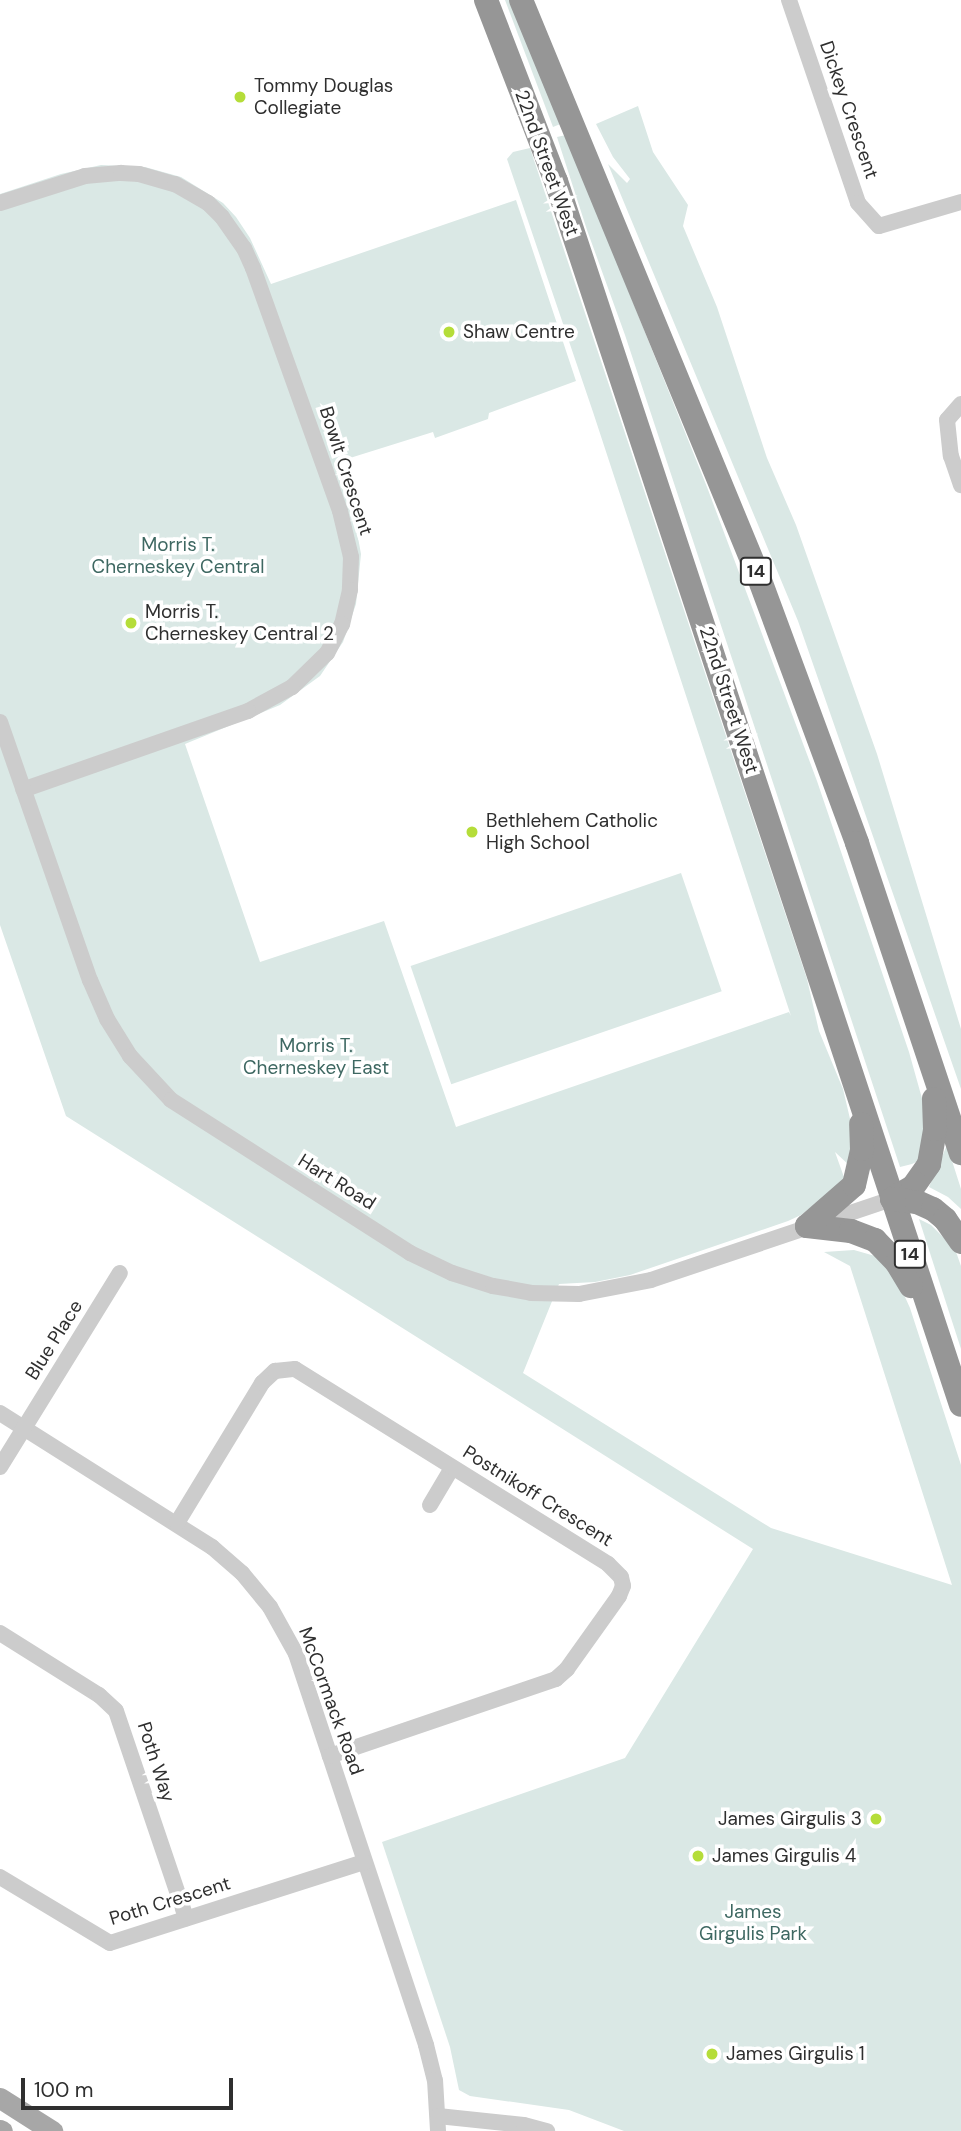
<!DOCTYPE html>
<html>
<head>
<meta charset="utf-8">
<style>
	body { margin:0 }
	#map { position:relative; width:961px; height:2131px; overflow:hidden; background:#fff; font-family:"DM Sans",sans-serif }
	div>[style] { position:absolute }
	.green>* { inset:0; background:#dae8e5; transform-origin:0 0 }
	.minor>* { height:16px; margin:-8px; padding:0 8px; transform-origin:8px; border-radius:8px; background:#ccc }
	.major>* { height:21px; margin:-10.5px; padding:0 10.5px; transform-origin:10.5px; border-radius:10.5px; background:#a7a7a7 }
	.highway>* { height:24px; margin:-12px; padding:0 12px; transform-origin:12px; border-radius:12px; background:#969696 }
	.dots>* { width:19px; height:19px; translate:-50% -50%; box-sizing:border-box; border:4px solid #fff; border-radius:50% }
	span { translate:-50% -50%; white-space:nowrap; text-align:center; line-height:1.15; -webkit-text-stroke:7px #fff; paint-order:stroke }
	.shield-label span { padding:2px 5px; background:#fff; border:2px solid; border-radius:5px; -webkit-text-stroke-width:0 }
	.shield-label { font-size:18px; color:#2f2f2f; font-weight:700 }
	.poi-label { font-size:19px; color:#2f2f2f }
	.left { translate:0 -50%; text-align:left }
	.right { translate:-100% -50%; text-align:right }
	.street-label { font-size:19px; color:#2f2f2f }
	.park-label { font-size:19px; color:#3e6862 }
	.scale { position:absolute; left:21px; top:2078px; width:212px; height:32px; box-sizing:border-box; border:4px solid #2f2f2f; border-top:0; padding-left:9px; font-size:21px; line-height:24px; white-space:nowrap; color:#2f2f2f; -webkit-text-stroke:5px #fff; paint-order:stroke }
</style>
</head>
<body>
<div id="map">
	<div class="green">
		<i style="clip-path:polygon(505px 0,512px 0,563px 123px,553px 127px)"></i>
		<i style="clip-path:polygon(638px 106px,653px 152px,688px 205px,683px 226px,717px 307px,767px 458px,796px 525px,877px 754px,961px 1029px,961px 1089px,798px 621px,608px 164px,627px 183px,630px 179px,613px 157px,596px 124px)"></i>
		<i style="clip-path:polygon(566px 135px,707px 487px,817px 781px,909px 1052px,923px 1102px,924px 1158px,912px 1164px,900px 1167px,625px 335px,587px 230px,557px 137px)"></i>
		<i style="clip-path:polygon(530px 148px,807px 979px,819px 1031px,843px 1089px,851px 1123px,851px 1167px,835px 1152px,845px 1180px,801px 1215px,788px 1221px,630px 1275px,595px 1282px,559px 1284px,523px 1373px,771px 1528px,952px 1585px,850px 1266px,824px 1252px,854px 1250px,875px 1256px,891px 1266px,910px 1308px,961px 1465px,961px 2131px,624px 2131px,569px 2110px,470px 2096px,459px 2090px,450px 2047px,382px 1842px,625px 1758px,753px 1549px,66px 1116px,0 925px,0 194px,61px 174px,101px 165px,145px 167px,181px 177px,223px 203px,236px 217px,250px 238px,271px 284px,516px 200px,576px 381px,489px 413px,488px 419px,435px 438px,433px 432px,334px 463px,357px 532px,361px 554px,356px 604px,343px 642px,320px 676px,280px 705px,185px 744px,260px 962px,384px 921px,456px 1127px,789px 1012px,791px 1016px,593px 412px,507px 159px,513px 152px)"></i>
		<i style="left:681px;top:873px;width:125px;height:286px;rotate:71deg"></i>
		<i style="clip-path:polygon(947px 1145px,961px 1189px,961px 1209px,948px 1197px,929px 1187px)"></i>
		<i style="clip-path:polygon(919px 1219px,931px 1225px,955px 1249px,961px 1266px,961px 1349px)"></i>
	</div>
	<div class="minor">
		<i style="left:789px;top:0;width:214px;rotate:71.2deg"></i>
		<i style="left:858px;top:203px;width:31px;rotate:48deg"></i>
		<i style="left:879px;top:226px;width:85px;rotate:-16.3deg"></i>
		<i style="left:0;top:203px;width:89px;rotate:-17.6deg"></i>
		<i style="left:85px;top:176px;width:36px;rotate:-5deg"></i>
		<i style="left:121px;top:173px;width:18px;rotate:3deg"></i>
		<i style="left:139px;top:174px;width:37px;rotate:16deg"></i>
		<i style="left:175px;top:184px;width:38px;rotate:30deg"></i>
		<i style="left:208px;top:203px;width:20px;rotate:45deg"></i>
		<i style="left:222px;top:217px;width:38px;rotate:55deg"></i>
		<i style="left:244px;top:248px;width:22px;rotate:66deg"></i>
		<i style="left:253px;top:268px;width:258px;rotate:70.3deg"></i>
		<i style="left:340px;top:511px;width:47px;rotate:76.6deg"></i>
		<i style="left:351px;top:557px;width:33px;rotate:92deg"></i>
		<i style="left:350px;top:590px;width:35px;rotate:103deg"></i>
		<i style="left:342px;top:624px;width:33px;rotate:117deg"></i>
		<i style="left:327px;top:653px;width:49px;rotate:135.8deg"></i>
		<i style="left:292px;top:687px;width:50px;rotate:151.4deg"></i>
		<i style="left:248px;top:711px;width:238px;rotate:160.7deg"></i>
		<i style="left:961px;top:404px;width:21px;rotate:131deg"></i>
		<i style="left:947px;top:420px;width:36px;rotate:84deg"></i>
		<i style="left:951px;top:456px;width:31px;rotate:71deg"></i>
		<i style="left:0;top:722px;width:273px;rotate:70.8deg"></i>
		<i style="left:90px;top:980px;width:43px;rotate:66.4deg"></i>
		<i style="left:107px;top:1019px;width:44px;rotate:58.1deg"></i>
		<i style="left:130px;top:1056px;width:60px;rotate:47deg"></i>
		<i style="left:171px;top:1100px;width:284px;rotate:32.6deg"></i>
		<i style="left:410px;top:1253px;width:47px;rotate:25.5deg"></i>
		<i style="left:452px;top:1273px;width:43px;rotate:17.6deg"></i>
		<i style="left:493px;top:1286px;width:39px;rotate:10deg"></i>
		<i style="left:531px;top:1293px;width:48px;rotate:1.2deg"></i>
		<i style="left:579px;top:1294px;width:73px;rotate:-11deg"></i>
		<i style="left:651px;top:1280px;width:254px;rotate:-18.6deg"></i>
		<i style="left:0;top:1413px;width:251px;rotate:32.3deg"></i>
		<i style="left:212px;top:1547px;width:40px;rotate:41deg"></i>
		<i style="left:242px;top:1573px;width:44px;rotate:50.5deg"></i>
		<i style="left:270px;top:1607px;width:54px;rotate:61deg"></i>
		<i style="left:296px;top:1654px;width:412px;rotate:71.6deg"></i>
		<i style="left:426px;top:2045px;width:36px;rotate:76deg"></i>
		<i style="left:435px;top:2080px;width:51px;rotate:86.6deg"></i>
		<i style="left:0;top:1467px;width:228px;rotate:-58.3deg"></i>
		<i style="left:430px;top:1505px;width:43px;rotate:-59.3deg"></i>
		<i style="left:177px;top:1523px;width:164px;rotate:-58.7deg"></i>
		<i style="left:262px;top:1383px;width:18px;rotate:-43deg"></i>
		<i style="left:275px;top:1371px;width:20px;rotate:-6deg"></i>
		<i style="left:295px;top:1369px;width:369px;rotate:31.9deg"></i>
		<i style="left:608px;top:1564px;width:18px;rotate:45deg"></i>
		<i style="left:621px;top:1577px;width:9px;rotate:77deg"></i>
		<i style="left:623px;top:1586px;width:11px;rotate:112deg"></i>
		<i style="left:619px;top:1596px;width:90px;rotate:125.5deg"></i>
		<i style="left:567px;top:1669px;width:15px;rotate:138deg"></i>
		<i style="left:556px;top:1679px;width:239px;rotate:161.2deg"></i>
		<i style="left:0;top:1633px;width:117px;rotate:32.1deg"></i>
		<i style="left:99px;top:1695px;width:23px;rotate:43deg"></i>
		<i style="left:116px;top:1711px;width:219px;rotate:71.3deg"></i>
		<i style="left:0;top:1877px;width:128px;rotate:31deg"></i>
		<i style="left:110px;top:1943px;width:267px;rotate:-17.7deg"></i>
		<i style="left:438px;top:2116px;width:86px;rotate:6deg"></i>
		<i style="left:524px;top:2125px;width:24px;rotate:15deg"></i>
	</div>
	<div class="major">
		<i style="left:0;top:2098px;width:62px;rotate:32.4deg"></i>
		<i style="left:0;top:2130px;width:2px;rotate:27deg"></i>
	</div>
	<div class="highway">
		<i style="left:486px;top:0;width:194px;rotate:68.9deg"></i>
		<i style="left:556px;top:181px;width:1289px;rotate:71.69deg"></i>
		<i style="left:521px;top:0;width:622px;rotate:67.6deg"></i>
		<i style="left:758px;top:575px;width:286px;rotate:69.7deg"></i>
		<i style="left:857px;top:843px;width:327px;rotate:71.5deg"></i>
		<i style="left:892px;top:1199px;width:24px;rotate:-30deg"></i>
		<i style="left:913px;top:1187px;width:28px;rotate:-55deg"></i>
		<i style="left:929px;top:1164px;width:36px;rotate:-80deg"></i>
		<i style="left:935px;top:1129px;width:30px;rotate:-92deg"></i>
		<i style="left:892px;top:1199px;width:25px;rotate:7deg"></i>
		<i style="left:917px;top:1202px;width:17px;rotate:24deg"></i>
		<i style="left:933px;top:1209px;width:16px;rotate:40deg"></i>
		<i style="left:945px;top:1219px;width:28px;rotate:55deg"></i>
		<i style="left:807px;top:1226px;width:44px;rotate:6.5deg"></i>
		<i style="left:851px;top:1231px;width:26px;rotate:21deg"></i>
		<i style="left:875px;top:1240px;width:32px;rotate:46deg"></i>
		<i style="left:897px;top:1263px;width:27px;rotate:59deg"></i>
		<i style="left:807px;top:1226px;width:62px;rotate:-41.1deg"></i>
		<i style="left:854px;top:1185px;width:37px;rotate:-77deg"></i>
		<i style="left:862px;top:1149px;width:25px;rotate:-92deg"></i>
	</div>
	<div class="dots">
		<i style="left:240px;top:97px;background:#b5dd39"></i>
		<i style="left:449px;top:332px;background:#b5dd39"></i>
		<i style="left:131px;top:623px;background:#b5dd39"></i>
		<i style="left:472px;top:832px;background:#b5dd39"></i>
		<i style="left:876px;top:1819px;background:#b5dd39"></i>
		<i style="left:698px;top:1856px;background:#b5dd39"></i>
		<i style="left:712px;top:2054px;background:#b5dd39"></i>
	</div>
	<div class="shield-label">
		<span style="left:756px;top:571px">14</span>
		<span style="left:910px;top:1254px">14</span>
	</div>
	<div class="poi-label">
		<span class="left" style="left:254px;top:97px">Tommy Douglas<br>Collegiate</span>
		<span class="left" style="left:463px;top:332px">Shaw Centre</span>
		<span class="left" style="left:145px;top:623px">Morris T.<br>Cherneskey Central 2</span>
		<span class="left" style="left:486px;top:832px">Bethlehem Catholic<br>High School</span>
		<span class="right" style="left:862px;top:1819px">James Girgulis 3</span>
		<span class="left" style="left:712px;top:1856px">James Girgulis 4</span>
		<span class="left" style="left:726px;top:2054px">James Girgulis 1</span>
	</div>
	<div class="street-label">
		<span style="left:849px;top:110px;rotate:71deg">Dickey Crescent</span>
		<span style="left:547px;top:163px;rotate:70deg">22nd Street West</span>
		<span style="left:346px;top:471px;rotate:72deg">Bowlt Crescent</span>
		<span style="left:729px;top:700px;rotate:72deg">22nd Street West</span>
		<span style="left:337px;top:1182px;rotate:32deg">Hart Road</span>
		<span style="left:54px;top:1340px;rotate:-58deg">Blue Place</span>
		<span style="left:538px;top:1496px;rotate:32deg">Postnikoff Crescent</span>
		<span style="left:331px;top:1701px;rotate:70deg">McCormack Road</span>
		<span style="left:156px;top:1762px;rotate:72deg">Poth Way</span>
		<span style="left:170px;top:1901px;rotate:-17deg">Poth Crescent</span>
	</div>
	<div class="park-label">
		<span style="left:178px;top:556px">Morris T.<br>Cherneskey Central</span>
		<span style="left:316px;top:1057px">Morris T.<br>Cherneskey East</span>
		<span style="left:753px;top:1923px">James<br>Girgulis Park</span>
	</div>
	<div class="scale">100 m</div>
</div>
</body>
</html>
